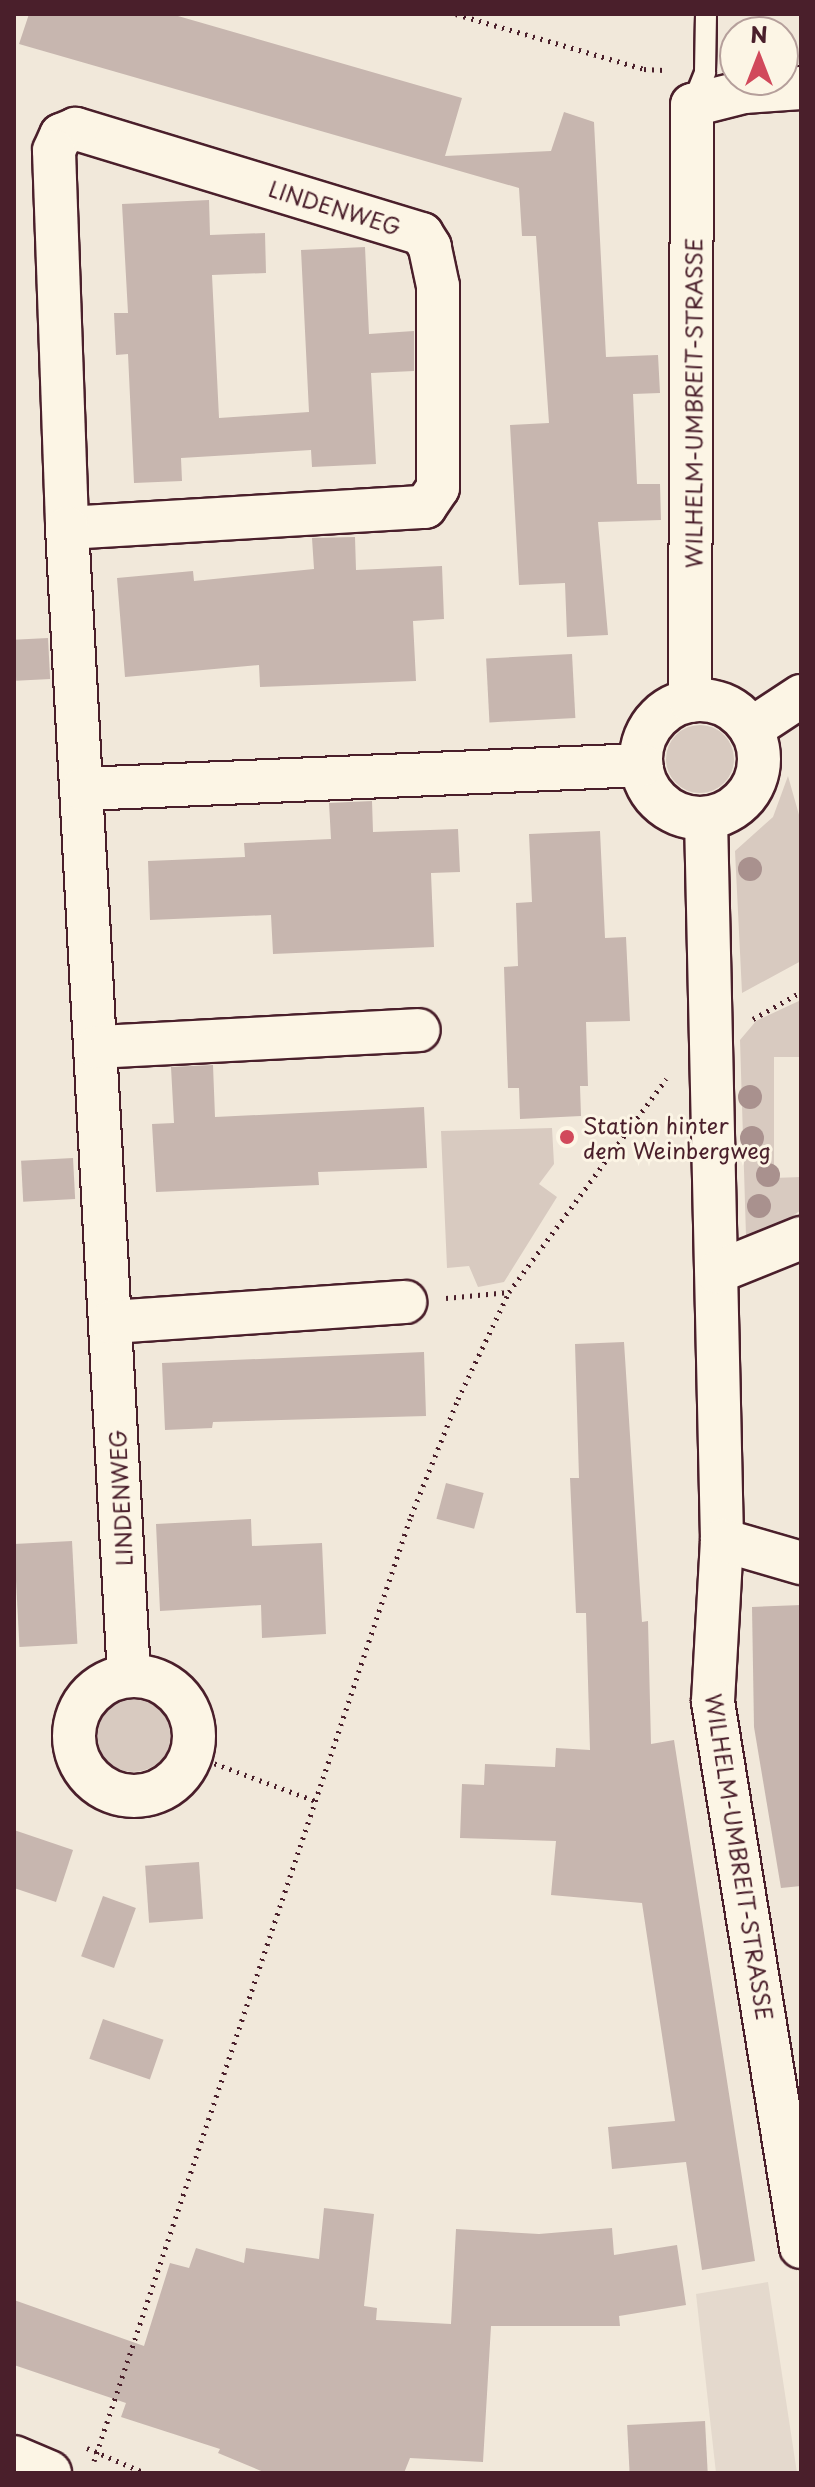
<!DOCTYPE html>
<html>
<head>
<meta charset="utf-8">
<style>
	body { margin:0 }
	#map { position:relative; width:815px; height:2487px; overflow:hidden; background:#f1e8da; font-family:"Playpen Sans",sans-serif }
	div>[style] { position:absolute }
	.built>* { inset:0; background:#e4d9cd }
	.green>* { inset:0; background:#d8cac0 }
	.round { border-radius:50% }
	.building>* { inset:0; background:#c7b6af; transform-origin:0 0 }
	.path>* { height:5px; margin-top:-2.5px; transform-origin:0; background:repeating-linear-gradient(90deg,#4a1f2b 0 2px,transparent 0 8px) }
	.roads { filter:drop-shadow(2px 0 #4a1f2b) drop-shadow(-2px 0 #4a1f2b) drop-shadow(0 2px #4a1f2b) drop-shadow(0 -2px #4a1f2b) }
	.service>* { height:20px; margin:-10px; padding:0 10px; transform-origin:10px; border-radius:10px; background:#fcf5e5 }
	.minor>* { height:42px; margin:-21px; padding:0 21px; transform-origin:21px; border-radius:21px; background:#fcf5e5 }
	.minor>.ring { margin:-21px; padding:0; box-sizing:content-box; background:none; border:42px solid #fcf5e5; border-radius:50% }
	.primary>* { height:44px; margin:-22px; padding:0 22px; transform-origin:22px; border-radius:22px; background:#fcf5e5 }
	.trees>* { width:24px; height:24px; margin:-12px; border-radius:50%; background:#a9918e }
	.dots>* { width:22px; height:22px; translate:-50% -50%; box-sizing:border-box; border:4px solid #fcf5e5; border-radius:50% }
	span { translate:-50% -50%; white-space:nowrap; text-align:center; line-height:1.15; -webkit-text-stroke:6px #fcf5e5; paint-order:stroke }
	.street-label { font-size:22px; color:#4a1f2b }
	.poi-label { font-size:22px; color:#4a1f2b }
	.left { translate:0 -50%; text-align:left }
	.frame { position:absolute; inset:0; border:16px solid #4a1f2b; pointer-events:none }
	.north { position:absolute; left:719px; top:16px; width:80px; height:80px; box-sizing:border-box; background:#fcf5e5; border:2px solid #b59f9b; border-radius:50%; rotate:0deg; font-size:22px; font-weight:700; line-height:32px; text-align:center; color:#4a1f2b }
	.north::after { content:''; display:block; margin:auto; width:28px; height:36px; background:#d1495b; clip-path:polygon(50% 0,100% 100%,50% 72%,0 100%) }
</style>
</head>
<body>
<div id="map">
	<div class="built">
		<i style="clip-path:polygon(768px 2282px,797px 2473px,716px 2473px,696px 2294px)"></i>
	</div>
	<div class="green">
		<i class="round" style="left:666px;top:725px;width:68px;height:68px"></i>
		<i style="clip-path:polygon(788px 776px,801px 822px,801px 961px,742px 993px,735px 851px,773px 817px)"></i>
		<i style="clip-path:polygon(801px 1000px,801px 1057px,774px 1057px,774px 1178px,801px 1177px,801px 1210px,774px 1229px,746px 1236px,740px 1040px,756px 1021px)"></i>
		<i style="clip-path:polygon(552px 1128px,554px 1164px,539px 1184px,557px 1197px,504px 1282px,478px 1287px,469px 1266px,447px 1268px,441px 1131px)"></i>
		<i class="round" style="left:94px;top:1694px;width:78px;height:78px"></i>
	</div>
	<div class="building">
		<i style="clip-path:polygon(29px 14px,171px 14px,462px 98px,445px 156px,551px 151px,564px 112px,594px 122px,606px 357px,658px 355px,660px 393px,633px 394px,637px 484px,660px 484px,661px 520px,598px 522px,608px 635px,567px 637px,565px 583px,519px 585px,510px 425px,549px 423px,536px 236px,522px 236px,519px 188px,19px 44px)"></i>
		<i style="clip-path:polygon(209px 200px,210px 235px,265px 233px,266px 273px,212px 275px,219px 418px,309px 412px,301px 250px,365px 247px,369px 334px,414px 331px,414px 371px,371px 373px,376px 464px,312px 467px,311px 450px,181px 458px,182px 481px,134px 483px,128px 354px,116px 355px,114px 313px,128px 313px,122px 204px)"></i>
		<i style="clip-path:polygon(355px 537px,356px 570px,442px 566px,444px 619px,413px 621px,416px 681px,260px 687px,259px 665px,125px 677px,117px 578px,193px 571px,194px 581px,314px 569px,312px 538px)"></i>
		<i style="left:48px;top:638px;width:41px;height:34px;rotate:87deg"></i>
		<i style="left:572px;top:654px;width:64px;height:86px;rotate:87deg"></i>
		<i style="clip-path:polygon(372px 801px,373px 832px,458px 829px,460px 872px,431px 873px,434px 947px,273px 954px,271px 915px,150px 920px,148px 861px,245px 857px,244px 843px,331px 839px,329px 803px)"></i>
		<i style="clip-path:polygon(600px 831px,605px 938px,626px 937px,630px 1021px,586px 1022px,588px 1086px,580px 1086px,581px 1116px,520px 1119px,519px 1088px,508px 1088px,504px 967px,518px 966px,516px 903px,532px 902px,529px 834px)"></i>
		<i style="clip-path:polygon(213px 1065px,215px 1117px,424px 1107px,427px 1168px,318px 1172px,319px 1185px,156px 1192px,152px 1124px,174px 1123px,171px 1067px)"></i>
		<i style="left:73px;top:1158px;width:41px;height:52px;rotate:87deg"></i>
		<i style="clip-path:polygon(624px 1342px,642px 1622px,648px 1621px,651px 1744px,674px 1740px,755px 2261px,702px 2270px,686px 2162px,612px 2169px,608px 2127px,675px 2121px,642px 1903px,551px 1895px,556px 1841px,460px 1838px,462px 1784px,484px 1785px,485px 1764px,555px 1767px,556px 1748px,590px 1750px,586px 1613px,576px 1613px,570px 1478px,579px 1478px,575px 1344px)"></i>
		<i style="clip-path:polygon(424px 1352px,426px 1416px,213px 1422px,212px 1428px,165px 1430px,162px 1363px)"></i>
		<i style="left:446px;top:1483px;width:39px;height:37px;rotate:15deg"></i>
		<i style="clip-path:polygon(251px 1519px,252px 1546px,322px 1543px,326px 1634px,262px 1638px,261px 1605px,160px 1611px,156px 1524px)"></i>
		<i style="left:72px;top:1541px;width:103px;height:58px;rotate:87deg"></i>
		<i style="clip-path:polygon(801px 1605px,801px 1886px,781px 1888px,754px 1727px,752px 1607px)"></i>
		<i style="clip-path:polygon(14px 1830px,73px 1850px,56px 1902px,14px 1888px)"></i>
		<i style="left:199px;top:1862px;width:57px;height:54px;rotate:86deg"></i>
		<i style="left:103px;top:1896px;width:35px;height:64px;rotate:20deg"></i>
		<i style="left:103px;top:2019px;width:64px;height:42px;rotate:19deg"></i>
		<i style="clip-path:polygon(324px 2208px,374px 2214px,364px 2306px,377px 2308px,376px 2320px,451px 2324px,456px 2229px,539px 2234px,612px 2228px,614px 2255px,677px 2245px,686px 2305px,619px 2316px,620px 2326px,491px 2326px,483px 2462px,410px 2458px,404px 2473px,266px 2473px,218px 2453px,220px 2449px,121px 2417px,126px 2403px,14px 2365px,14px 2300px,144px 2346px,170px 2263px,189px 2268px,196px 2248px,244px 2263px,246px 2248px,319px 2259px)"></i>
		<i style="left:705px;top:2421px;width:52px;height:78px;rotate:87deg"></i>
	</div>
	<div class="path">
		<i style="left:456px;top:14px;width:196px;rotate:16.3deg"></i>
		<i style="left:644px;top:69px;width:20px;rotate:3deg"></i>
		<i style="left:753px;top:1019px;width:55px;rotate:-29.4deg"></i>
		<i style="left:446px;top:1298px;width:63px;rotate:-5.4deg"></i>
		<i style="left:192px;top:1755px;width:132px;rotate:20.4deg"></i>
		<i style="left:87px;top:2448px;width:63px;rotate:23.3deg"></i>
		<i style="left:94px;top:2461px;width:997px;rotate:-71.46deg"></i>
		<i style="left:411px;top:1516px;width:126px;rotate:-68.1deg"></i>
		<i style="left:458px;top:1399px;width:119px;rotate:-64.5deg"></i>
		<i style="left:509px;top:1292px;width:265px;rotate:-53.6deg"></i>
	</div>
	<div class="roads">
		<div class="service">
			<i style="left:692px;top:105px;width:35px;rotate:-68deg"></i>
			<i style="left:705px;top:72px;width:58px;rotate:-89deg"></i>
		</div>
		<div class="minor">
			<i style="left:67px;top:528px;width:359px;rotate:-3.4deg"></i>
			<i style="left:425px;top:507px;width:23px;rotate:-56deg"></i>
			<i style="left:438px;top:488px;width:202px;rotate:-90deg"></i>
			<i style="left:438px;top:286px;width:40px;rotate:-102deg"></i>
			<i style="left:430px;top:247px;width:15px;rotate:-122deg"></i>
			<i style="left:422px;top:234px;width:362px;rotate:-163.1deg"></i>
			<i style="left:76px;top:129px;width:16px;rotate:158deg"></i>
			<i style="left:61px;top:135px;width:17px;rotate:114deg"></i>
			<i style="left:54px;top:151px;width:377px;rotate:88deg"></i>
			<i style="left:67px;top:528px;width:1149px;rotate:86.91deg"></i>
			<i class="ring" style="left:641px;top:700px;width:76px;height:76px"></i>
			<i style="left:690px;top:701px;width:596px;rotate:-89.81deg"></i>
			<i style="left:692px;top:105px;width:54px;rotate:-14deg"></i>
			<i style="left:744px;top:92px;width:57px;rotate:-4deg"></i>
			<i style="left:751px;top:729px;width:60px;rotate:-33.4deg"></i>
			<i style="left:83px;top:789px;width:559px;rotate:-2.46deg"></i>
			<i style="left:706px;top:818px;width:722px;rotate:88.73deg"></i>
			<i style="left:722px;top:1540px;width:162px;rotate:93.2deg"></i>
			<i style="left:713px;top:1702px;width:552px;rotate:80.83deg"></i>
			<i style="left:97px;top:1047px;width:322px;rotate:-3deg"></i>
			<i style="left:717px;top:1272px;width:91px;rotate:-22deg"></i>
			<i style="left:111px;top:1322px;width:295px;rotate:-3.9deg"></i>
			<i style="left:722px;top:1540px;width:82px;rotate:16.2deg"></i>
			<i class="ring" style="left:74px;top:1676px;width:78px;height:78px"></i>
		</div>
		<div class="primary">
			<i style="left:14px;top:2458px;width:38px;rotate:23deg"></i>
		</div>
	</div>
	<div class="trees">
		<i style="left:750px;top:869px"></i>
		<i style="left:750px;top:1097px"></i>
		<i style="left:752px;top:1138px"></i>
		<i style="left:768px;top:1175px"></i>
		<i style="left:759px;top:1206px"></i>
	</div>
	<div class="dots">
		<i style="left:567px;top:1137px;background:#d1495b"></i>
	</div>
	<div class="street-label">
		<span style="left:335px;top:207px;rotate:17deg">LINDENWEG</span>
		<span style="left:693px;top:403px;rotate:-90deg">WILHELM-UMBREIT-STRASSE</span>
		<span style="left:120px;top:1498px;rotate:-93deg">LINDENWEG</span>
		<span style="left:740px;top:1857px;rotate:81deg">WILHELM-UMBREIT-STRASSE</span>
	</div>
	<div class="poi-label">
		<span class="left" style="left:583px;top:1137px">Station hinter<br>dem Weinbergweg</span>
	</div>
	<div class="frame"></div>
	<div class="north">N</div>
</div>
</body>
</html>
